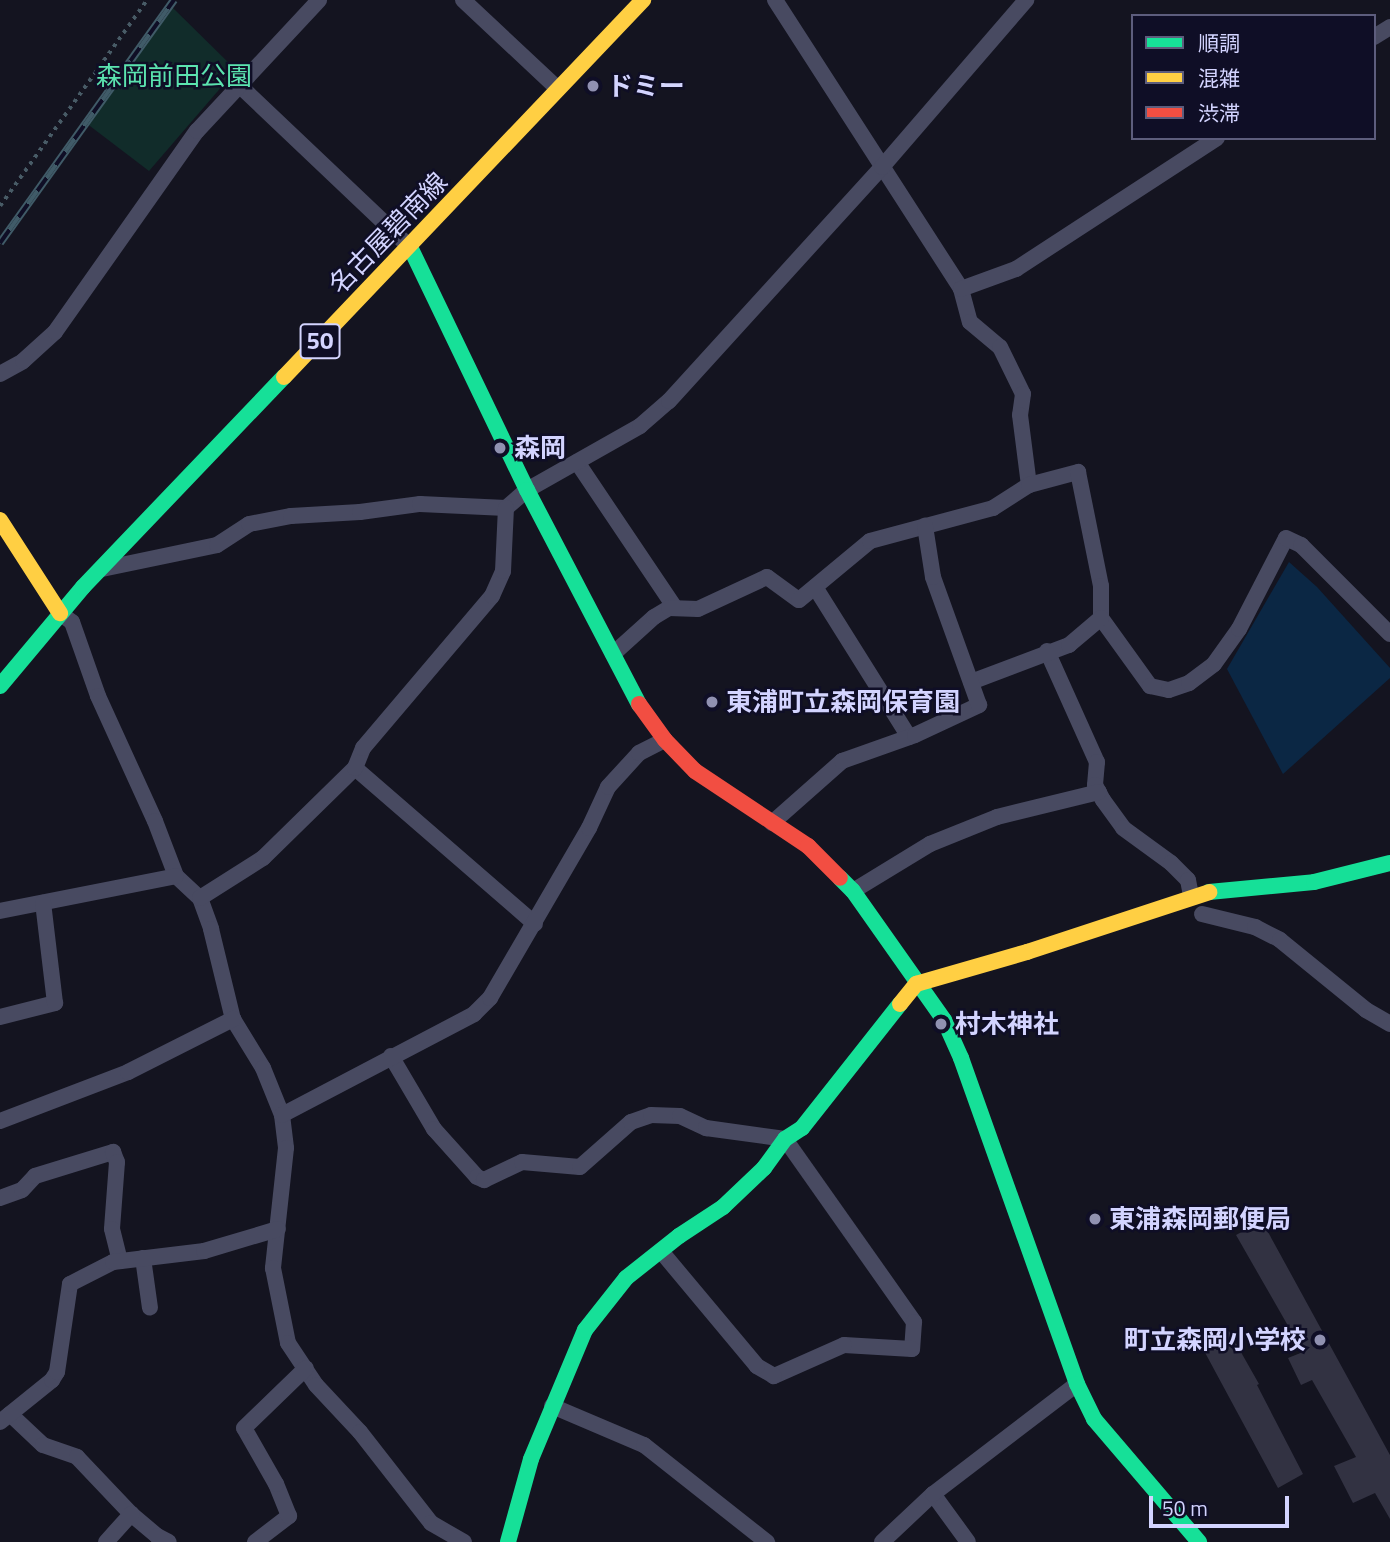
<!DOCTYPE html>
<html>
<head>
<meta charset="utf-8">
<style>
	body { margin:0 }
	#map { position:relative; width:1390px; height:1542px; overflow:hidden; background:#141420; font-family:"Titillium Web","Noto Sans JP",sans-serif }
	div>[style] { position:absolute }
	.green>* { inset:0; background:#112c2a }
	.water>* { inset:0; background:#0b2744 }
	.building>* { inset:0; background:#323242 }
	.path>* { height:3.5px; margin-top:-1.75px; transform-origin:0; background:repeating-linear-gradient(90deg,#485b66 0 3.5px,transparent 0 8.5px) }
	.street>* { height:16px; margin:-8px; padding:0 8px; transform-origin:8px; border-radius:8px; background:#484a61 }
	.fast>* { height:16px; margin:-8px; padding:0 8px; transform-origin:8px; border-radius:8px; background:#16e098 }
	.slow>* { height:16px; margin:-8px; padding:0 8px; transform-origin:8px; border-radius:8px; background:#ffcf43 }
	.jam>* { height:16px; margin:-8px; padding:0 8px; transform-origin:8px; border-radius:8px; background:#f24e42 }
	.rail>* { height:8px; margin-top:-4px; transform-origin:0; background:repeating-linear-gradient(90deg,#0f0e26 0 16px,#405b68 0 32px); box-sizing:border-box; border-block:2px solid #405b68 }
	.dots>* { width:19px; height:19px; translate:-50% -50%; box-sizing:border-box; border:4px solid #0f0e26; border-radius:50% }
	span { translate:-50% -50%; white-space:nowrap; text-align:center; line-height:1.15; -webkit-text-stroke:5px #0f0e26; paint-order:stroke }
	.shield-label span { padding:2px 5px; background:#0f0e26; border:2px solid; border-radius:5px; -webkit-text-stroke-width:0 }
	.shield-label { font-size:24px; color:#d3d4ff; font-weight:700 }
	.park-label { font-size:26px; color:#5be3af }
	.poi-label { font-size:26px; color:#d3d4ff; font-weight:700 }
	.left { translate:0 -50%; text-align:left }
	.right { translate:-100% -50%; text-align:right }
	.street-label { font-size:26px; color:#d3d4ff }
	.legend { position:absolute; left:1131px; top:14px; width:245px; height:126px; box-sizing:border-box; background:#0f0e26; border:2px solid #5d5d7d; margin:0; padding:9px 12px; list-style:none; font-size:21px; color:#d3d4ff }
	.legend li { display:flex; align-items:center; gap:14px; height:35px }
	.legend b { width:35px; border:2px solid #5d5d7d }
	.scale { position:absolute; left:1149px; top:1496px; width:140px; height:32px; box-sizing:border-box; border:4px solid #d3d4ff; border-top:0; padding-left:9px; font-size:21px; line-height:24px; white-space:nowrap; color:#d3d4ff; -webkit-text-stroke:5px #0f0e26; paint-order:stroke }
</style>
</head>
<body>
<div id="map">
	<div class="green">
		<i style="clip-path:polygon(173px 8px,236px 70px,149px 171px,86px 123px)"></i>
	</div>
	<div class="water">
		<i style="clip-path:polygon(1289px 562px,1317px 587px,1390px 668px,1390px 678px,1283px 774px,1227px 669px)"></i>
	</div>
	<div class="building">
		<i style="clip-path:polygon(1262px 1221px,1390px 1455px,1390px 1519px,1375px 1493px,1353px 1503px,1334px 1466px,1356px 1457px,1312px 1380px,1301px 1385px,1288px 1358px,1303px 1352px,1236px 1235px)"></i>
		<i style="clip-path:polygon(1229px 1331px,1259px 1384px,1257px 1385px,1303px 1474px,1278px 1488px,1202px 1347px)"></i>
	</div>
	<div class="path">
		<i style="left:0;top:206px;width:253px;rotate:-54.5deg"></i>
	</div>
	<div class="street">
		<i style="left:463px;top:0;width:130px;rotate:43.1deg"></i>
		<i style="left:775px;top:0;width:344px;rotate:57.2deg"></i>
		<i style="left:961px;top:289px;width:34px;rotate:75deg"></i>
		<i style="left:970px;top:322px;width:39px;rotate:40deg"></i>
		<i style="left:1000px;top:347px;width:52px;rotate:63.9deg"></i>
		<i style="left:1023px;top:394px;width:21px;rotate:98deg"></i>
		<i style="left:1020px;top:415px;width:71px;rotate:82.7deg"></i>
		<i style="left:1374px;top:37px;width:19px;rotate:-32deg"></i>
		<i style="left:238px;top:84px;width:237px;rotate:43.5deg"></i>
		<i style="left:961px;top:289px;width:59px;rotate:-20deg"></i>
		<i style="left:1016px;top:269px;width:240px;rotate:-33.1deg"></i>
		<i style="left:0;top:374px;width:26px;rotate:-29deg"></i>
		<i style="left:23px;top:361px;width:43px;rotate:-42.2deg"></i>
		<i style="left:55px;top:332px;width:246px;rotate:-54.8deg"></i>
		<i style="left:197px;top:131px;width:179px;rotate:-47deg"></i>
		<i style="left:577px;top:462px;width:176px;rotate:56.1deg"></i>
		<i style="left:102px;top:569px;width:117px;rotate:-11.8deg"></i>
		<i style="left:217px;top:545px;width:38px;rotate:-33deg"></i>
		<i style="left:249px;top:524px;width:43px;rotate:-10.8deg"></i>
		<i style="left:291px;top:516px;width:69px;rotate:-3.3deg"></i>
		<i style="left:360px;top:512px;width:61px;rotate:-7.6deg"></i>
		<i style="left:420px;top:504px;width:86px;rotate:2.7deg"></i>
		<i style="left:506px;top:508px;width:28px;rotate:-41deg"></i>
		<i style="left:527px;top:490px;width:130px;rotate:-29.5deg"></i>
		<i style="left:640px;top:426px;width:38px;rotate:-41deg"></i>
		<i style="left:669px;top:401px;width:316px;rotate:-47.7deg"></i>
		<i style="left:882px;top:167px;width:221px;rotate:-49.2deg"></i>
		<i style="left:815px;top:587px;width:177px;rotate:57.9deg"></i>
		<i style="left:60px;top:613px;width:15px;rotate:37deg"></i>
		<i style="left:72px;top:622px;width:78px;rotate:70.6deg"></i>
		<i style="left:98px;top:696px;width:137px;rotate:65.5deg"></i>
		<i style="left:155px;top:821px;width:59px;rotate:69.1deg"></i>
		<i style="left:176px;top:876px;width:33px;rotate:43deg"></i>
		<i style="left:200px;top:898px;width:33px;rotate:70deg"></i>
		<i style="left:211px;top:929px;width:93px;rotate:76.3deg"></i>
		<i style="left:233px;top:1019px;width:57px;rotate:58.5deg"></i>
		<i style="left:263px;top:1068px;width:51px;rotate:68deg"></i>
		<i style="left:282px;top:1115px;width:33px;rotate:83deg"></i>
		<i style="left:286px;top:1148px;width:121px;rotate:96.2deg"></i>
		<i style="left:273px;top:1268px;width:76px;rotate:78.7deg"></i>
		<i style="left:288px;top:1343px;width:50px;rotate:56.3deg"></i>
		<i style="left:316px;top:1385px;width:64px;rotate:46.9deg"></i>
		<i style="left:360px;top:1432px;width:115px;rotate:52deg"></i>
		<i style="left:431px;top:1523px;width:38px;rotate:30deg"></i>
		<i style="left:1047px;top:651px;width:122px;rotate:65.8deg"></i>
		<i style="left:1097px;top:762px;width:23px;rotate:95deg"></i>
		<i style="left:1095px;top:785px;width:17px;rotate:62deg"></i>
		<i style="left:1103px;top:800px;width:34px;rotate:54deg"></i>
		<i style="left:1123px;top:828px;width:59px;rotate:36.1deg"></i>
		<i style="left:1171px;top:863px;width:24px;rotate:45deg"></i>
		<i style="left:1188px;top:880px;width:16px;rotate:79deg"></i>
		<i style="left:613px;top:654px;width:55px;rotate:-42.1deg"></i>
		<i style="left:654px;top:617px;width:17px;rotate:-31deg"></i>
		<i style="left:669px;top:608px;width:29px;rotate:2deg"></i>
		<i style="left:698px;top:609px;width:76px;rotate:-24.9deg"></i>
		<i style="left:767px;top:577px;width:39px;rotate:36deg"></i>
		<i style="left:799px;top:600px;width:92px;rotate:-39.7deg"></i>
		<i style="left:870px;top:541px;width:127px;rotate:-15deg"></i>
		<i style="left:993px;top:508px;width:43px;rotate:-32.6deg"></i>
		<i style="left:1029px;top:485px;width:51px;rotate:-14.9deg"></i>
		<i style="left:1078px;top:472px;width:116px;rotate:78.6deg"></i>
		<i style="left:1101px;top:586px;width:32px;rotate:90deg"></i>
		<i style="left:1101px;top:618px;width:84px;rotate:54.2deg"></i>
		<i style="left:1150px;top:686px;width:19px;rotate:12deg"></i>
		<i style="left:1169px;top:690px;width:21px;rotate:-19deg"></i>
		<i style="left:1189px;top:683px;width:31px;rotate:-37deg"></i>
		<i style="left:1214px;top:664px;width:43px;rotate:-54.5deg"></i>
		<i style="left:1239px;top:629px;width:102px;rotate:-62.7deg"></i>
		<i style="left:1286px;top:538px;width:17px;rotate:25deg"></i>
		<i style="left:1301px;top:545px;width:126px;rotate:45deg"></i>
		<i style="left:971px;top:682px;width:105px;rotate:-20.7deg"></i>
		<i style="left:1069px;top:645px;width:42px;rotate:-40.2deg"></i>
		<i style="left:355px;top:768px;width:238px;rotate:40.9deg"></i>
		<i style="left:772px;top:823px;width:94px;rotate:-41.5deg"></i>
		<i style="left:842px;top:761px;width:77px;rotate:-19.6deg"></i>
		<i style="left:915px;top:735px;width:71px;rotate:-25.1deg"></i>
		<i style="left:979px;top:705px;width:136px;rotate:-109.8deg"></i>
		<i style="left:933px;top:577px;width:52px;rotate:-98.9deg"></i>
		<i style="left:853px;top:891px;width:90px;rotate:-31.4deg"></i>
		<i style="left:930px;top:844px;width:72px;rotate:-21.9deg"></i>
		<i style="left:997px;top:817px;width:105px;rotate:-13.8deg"></i>
		<i style="left:200px;top:898px;width:75px;rotate:-32.4deg"></i>
		<i style="left:263px;top:858px;width:129px;rotate:-44.4deg"></i>
		<i style="left:355px;top:768px;width:22px;rotate:-68deg"></i>
		<i style="left:363px;top:748px;width:199px;rotate:-49.7deg"></i>
		<i style="left:492px;top:596px;width:27px;rotate:-66deg"></i>
		<i style="left:503px;top:571px;width:63px;rotate:-87.3deg"></i>
		<i style="left:0;top:911px;width:179px;rotate:-11.2deg"></i>
		<i style="left:1202px;top:914px;width:55px;rotate:13.8deg"></i>
		<i style="left:1255px;top:927px;width:28px;rotate:27deg"></i>
		<i style="left:1280px;top:940px;width:111px;rotate:39.1deg"></i>
		<i style="left:1366px;top:1010px;width:28px;rotate:30deg"></i>
		<i style="left:0;top:1017px;width:57px;rotate:-14.3deg"></i>
		<i style="left:55px;top:1003px;width:101px;rotate:-96.8deg"></i>
		<i style="left:391px;top:1056px;width:85px;rotate:59.5deg"></i>
		<i style="left:434px;top:1129px;width:64px;rotate:48.1deg"></i>
		<i style="left:477px;top:1177px;width:8px;rotate:23deg"></i>
		<i style="left:484px;top:1180px;width:42px;rotate:-25.3deg"></i>
		<i style="left:522px;top:1162px;width:58px;rotate:4.9deg"></i>
		<i style="left:580px;top:1167px;width:68px;rotate:-41.4deg"></i>
		<i style="left:631px;top:1122px;width:21px;rotate:-19deg"></i>
		<i style="left:651px;top:1115px;width:29px;rotate:2deg"></i>
		<i style="left:680px;top:1116px;width:29px;rotate:25deg"></i>
		<i style="left:706px;top:1128px;width:80px;rotate:7.9deg"></i>
		<i style="left:785px;top:1139px;width:224px;rotate:54.8deg"></i>
		<i style="left:914px;top:1322px;width:27px;rotate:94deg"></i>
		<i style="left:912px;top:1349px;width:68px;rotate:-176.6deg"></i>
		<i style="left:844px;top:1345px;width:77px;rotate:156.1deg"></i>
		<i style="left:774px;top:1376px;width:20px;rotate:-150deg"></i>
		<i style="left:757px;top:1366px;width:150px;rotate:-129.9deg"></i>
		<i style="left:282px;top:1115px;width:217px;rotate:-27.7deg"></i>
		<i style="left:474px;top:1014px;width:23px;rotate:-45deg"></i>
		<i style="left:490px;top:998px;width:197px;rotate:-59.8deg"></i>
		<i style="left:589px;top:828px;width:45px;rotate:-65.1deg"></i>
		<i style="left:608px;top:787px;width:46px;rotate:-47.6deg"></i>
		<i style="left:639px;top:753px;width:29px;rotate:-27deg"></i>
		<i style="left:0;top:1121px;width:137px;rotate:-20.9deg"></i>
		<i style="left:128px;top:1072px;width:118px;rotate:-26.8deg"></i>
		<i style="left:0;top:1198px;width:23px;rotate:-20deg"></i>
		<i style="left:22px;top:1190px;width:19px;rotate:-47deg"></i>
		<i style="left:35px;top:1176px;width:82px;rotate:-17.1deg"></i>
		<i style="left:113px;top:1152px;width:11px;rotate:68deg"></i>
		<i style="left:117px;top:1162px;width:67px;rotate:94.3deg"></i>
		<i style="left:112px;top:1229px;width:33px;rotate:76deg"></i>
		<i style="left:143px;top:1258px;width:50px;rotate:82deg"></i>
		<i style="left:552px;top:1406px;width:100px;rotate:23deg"></i>
		<i style="left:644px;top:1445px;width:157px;rotate:38.3deg"></i>
		<i style="left:10px;top:1414px;width:45px;rotate:43.2deg"></i>
		<i style="left:43px;top:1445px;width:36px;rotate:19deg"></i>
		<i style="left:77px;top:1457px;width:79px;rotate:46.5deg"></i>
		<i style="left:131px;top:1514px;width:34px;rotate:40deg"></i>
		<i style="left:157px;top:1536px;width:13px;rotate:27deg"></i>
		<i style="left:0;top:1422px;width:67px;rotate:-38.9deg"></i>
		<i style="left:52px;top:1380px;width:9px;rotate:-58deg"></i>
		<i style="left:57px;top:1372px;width:89px;rotate:-81.6deg"></i>
		<i style="left:70px;top:1284px;width:48px;rotate:-27.1deg"></i>
		<i style="left:113px;top:1262px;width:92px;rotate:-6.9deg"></i>
		<i style="left:204px;top:1251px;width:77px;rotate:-16.6deg"></i>
		<i style="left:933px;top:1494px;width:59px;rotate:53.9deg"></i>
		<i style="left:106px;top:1542px;width:38px;rotate:-48deg"></i>
		<i style="left:255px;top:1542px;width:43px;rotate:-37.4deg"></i>
		<i style="left:289px;top:1516px;width:35px;rotate:-112deg"></i>
		<i style="left:276px;top:1484px;width:64px;rotate:-119.7deg"></i>
		<i style="left:244px;top:1428px;width:86px;rotate:-44.1deg"></i>
		<i style="left:882px;top:1542px;width:70px;rotate:-43.3deg"></i>
		<i style="left:933px;top:1494px;width:181px;rotate:-37.4deg"></i>
	</div>
	<div class="fast">
		<i style="left:410px;top:247px;width:270px;rotate:64.3deg"></i>
		<i style="left:527px;top:490px;width:242px;rotate:62.4deg"></i>
		<i style="left:0;top:686px;width:129px;rotate:-50deg"></i>
		<i style="left:83px;top:587px;width:291px;rotate:-46.3deg"></i>
		<i style="left:840px;top:878px;width:18px;rotate:45deg"></i>
		<i style="left:853px;top:891px;width:158px;rotate:54.8deg"></i>
		<i style="left:944px;top:1020px;width:42px;rotate:65.9deg"></i>
		<i style="left:961px;top:1058px;width:346px;rotate:70.4deg"></i>
		<i style="left:1077px;top:1384px;width:39px;rotate:64deg"></i>
		<i style="left:1094px;top:1419px;width:162px;rotate:49.5deg"></i>
		<i style="left:1209px;top:892px;width:105px;rotate:-5.4deg"></i>
		<i style="left:1314px;top:882px;width:78px;rotate:-14deg"></i>
		<i style="left:508px;top:1542px;width:86px;rotate:-74.5deg"></i>
		<i style="left:531px;top:1459px;width:140px;rotate:-67.3deg"></i>
		<i style="left:585px;top:1330px;width:66px;rotate:-51.7deg"></i>
		<i style="left:626px;top:1278px;width:68px;rotate:-38.4deg"></i>
		<i style="left:679px;top:1236px;width:53px;rotate:-33.4deg"></i>
		<i style="left:723px;top:1207px;width:57px;rotate:-43.6deg"></i>
		<i style="left:764px;top:1168px;width:36px;rotate:-54deg"></i>
		<i style="left:785px;top:1139px;width:20px;rotate:-33deg"></i>
		<i style="left:802px;top:1128px;width:158px;rotate:-51.7deg"></i>
	</div>
	<div class="slow">
		<i style="left:284px;top:377px;width:521px;rotate:-46.4deg"></i>
		<i style="left:0;top:520px;width:111px;rotate:57.2deg"></i>
		<i style="left:900px;top:1004px;width:26px;rotate:-51deg"></i>
		<i style="left:916px;top:984px;width:116px;rotate:-16.1deg"></i>
		<i style="left:1027px;top:952px;width:192px;rotate:-18.2deg"></i>
	</div>
	<div class="jam">
		<i style="left:639px;top:704px;width:44px;rotate:54.2deg"></i>
		<i style="left:665px;top:740px;width:43px;rotate:45.9deg"></i>
		<i style="left:695px;top:771px;width:136px;rotate:33.6deg"></i>
		<i style="left:808px;top:846px;width:45px;rotate:45deg"></i>
	</div>
	<div class="rail">
		<i style="left:0;top:243px;width:299px;rotate:-54.4deg"></i>
	</div>
	<div class="dots">
		<i style="left:593px;top:86px;background:#9091b1"></i>
		<i style="left:500px;top:448px;background:#9091b1"></i>
		<i style="left:712px;top:702px;background:#9091b1"></i>
		<i style="left:941px;top:1024px;background:#9091b1"></i>
		<i style="left:1095px;top:1219px;background:#9091b1"></i>
		<i style="left:1320px;top:1340px;background:#9091b1"></i>
	</div>
	<div class="shield-label">
		<span style="left:320px;top:341px">50</span>
	</div>
	<div class="park-label">
		<span style="left:174px;top:76px">森岡前田公園</span>
	</div>
	<div class="poi-label">
		<span class="left" style="left:607px;top:86px">ドミー</span>
		<span class="left" style="left:514px;top:448px">森岡</span>
		<span class="left" style="left:726px;top:702px">東浦町立森岡保育園</span>
		<span class="left" style="left:955px;top:1024px">村木神社</span>
		<span class="left" style="left:1109px;top:1219px">東浦森岡郵便局</span>
		<span class="right" style="left:1306px;top:1340px">町立森岡小学校</span>
	</div>
	<div class="street-label">
		<span style="left:388px;top:233px;rotate:-46deg">名古屋碧南線</span>
	</div>
	<ul class="legend">
	<li><b style="height:9px;background:#16e098"></b>順調</li>
	<li><b style="height:9px;background:#ffcf43"></b>混雑</li>
	<li><b style="height:9px;background:#f24e42"></b>渋滞</li>
	</ul>
	<div class="scale">50 m</div>
</div>
</body>
</html>
